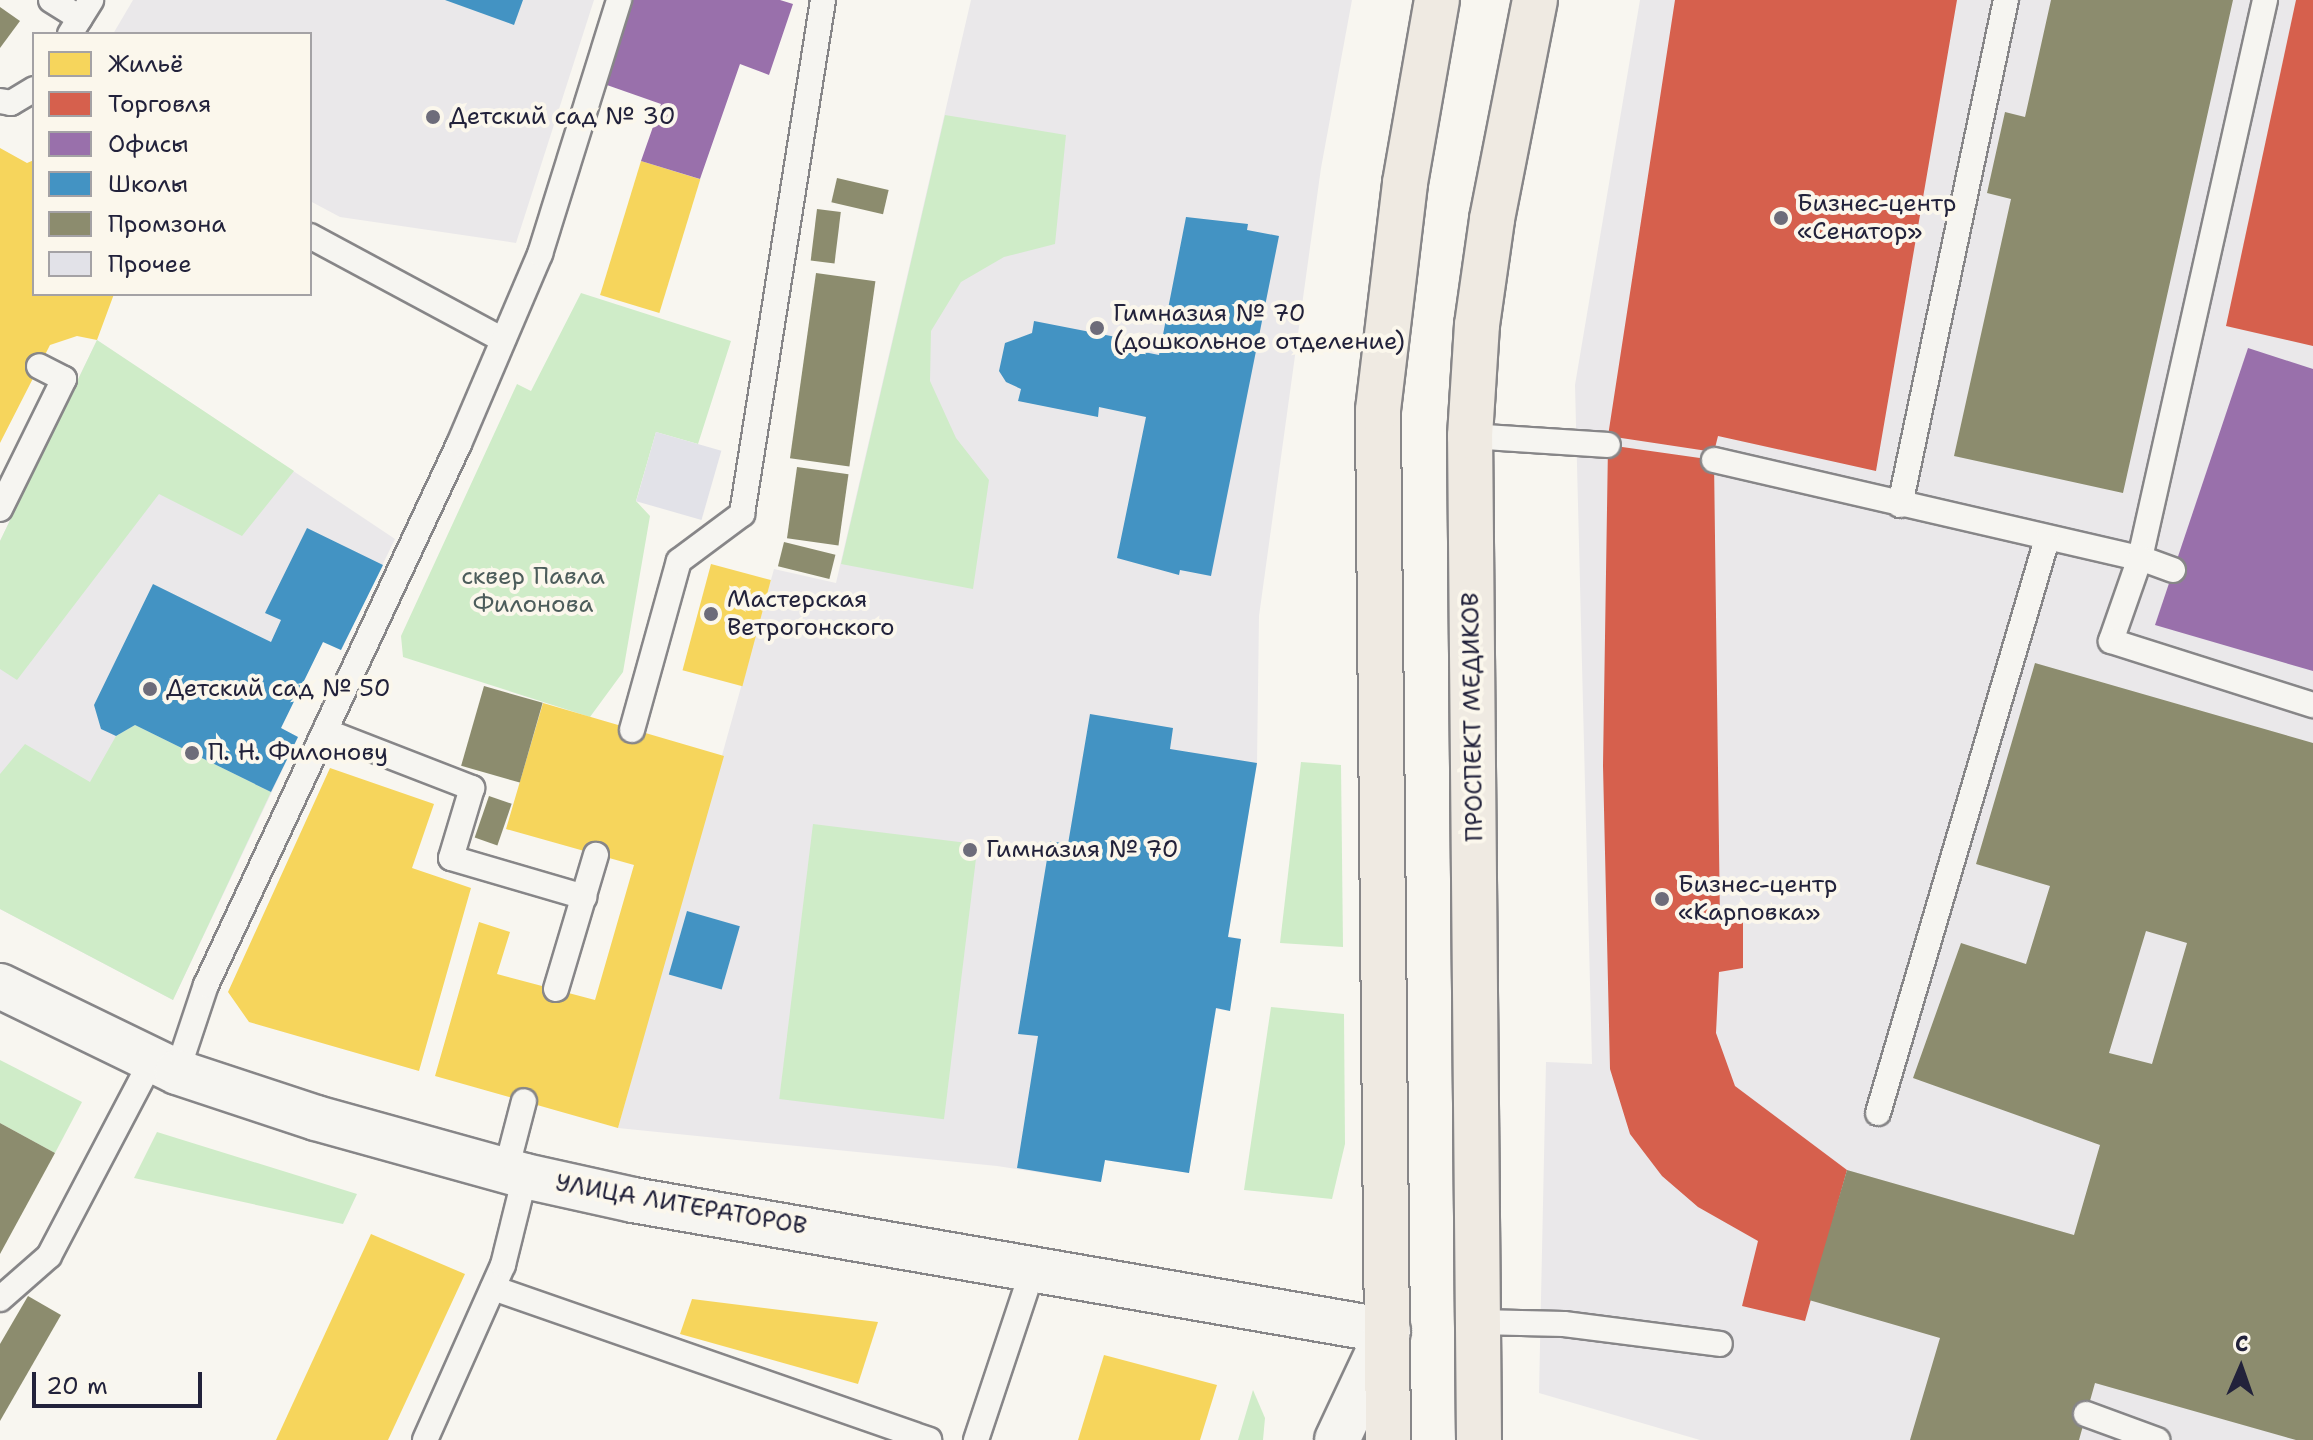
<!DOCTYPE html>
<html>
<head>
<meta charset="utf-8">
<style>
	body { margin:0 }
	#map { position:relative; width:2313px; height:1440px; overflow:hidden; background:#f8f6f0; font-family:"Shantell Sans",sans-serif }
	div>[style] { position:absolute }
	.built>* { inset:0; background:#eae8ea }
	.green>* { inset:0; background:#cfecc8; transform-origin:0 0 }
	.homes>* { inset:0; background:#f6d55c; transform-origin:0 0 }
	.shops>* { inset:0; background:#d6604d }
	.offices>* { inset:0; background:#9970ab }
	.schools>* { inset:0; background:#4393c3; transform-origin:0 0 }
	.industry>* { inset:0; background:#8c8c6e; transform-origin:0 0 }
	.building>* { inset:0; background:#e2e2e8; transform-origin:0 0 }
	.roads { filter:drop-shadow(2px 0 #878688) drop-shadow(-2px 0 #878688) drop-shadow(0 2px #878688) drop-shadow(0 -2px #878688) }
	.lane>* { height:24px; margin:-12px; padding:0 12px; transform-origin:12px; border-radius:12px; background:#f6f5f1 }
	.street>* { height:44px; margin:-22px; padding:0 22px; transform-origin:22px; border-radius:22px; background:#f6f5f1 }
	.secondary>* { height:44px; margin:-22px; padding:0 22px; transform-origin:22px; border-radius:22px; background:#f6f5f1 }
	.primary>* { height:44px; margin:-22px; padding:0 22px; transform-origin:22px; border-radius:22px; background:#efeae2 }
	.dots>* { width:22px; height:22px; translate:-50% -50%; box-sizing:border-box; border:4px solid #fbf7ec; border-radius:50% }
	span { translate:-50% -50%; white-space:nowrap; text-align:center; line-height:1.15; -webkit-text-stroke:8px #fbf7ec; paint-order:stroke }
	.poi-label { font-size:24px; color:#22223b }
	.left { translate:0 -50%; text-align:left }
	.park-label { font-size:24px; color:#4c5c5b }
	.street-label { font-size:24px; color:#22223b }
	.legend { position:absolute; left:32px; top:32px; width:280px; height:264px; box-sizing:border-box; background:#fbf7ec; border:2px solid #a4a2a5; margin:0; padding:10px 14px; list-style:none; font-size:24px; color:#22223b }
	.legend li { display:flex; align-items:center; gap:16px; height:40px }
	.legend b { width:40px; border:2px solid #a4a2a5 }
	.north { position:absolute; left:2201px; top:1328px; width:80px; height:80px; -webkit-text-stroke:6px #fbf7ec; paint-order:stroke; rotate:2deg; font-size:22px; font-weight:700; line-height:32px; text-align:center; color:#22223b }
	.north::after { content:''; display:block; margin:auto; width:28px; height:36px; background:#22223b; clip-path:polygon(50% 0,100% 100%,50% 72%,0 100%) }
	.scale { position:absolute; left:32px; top:1372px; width:170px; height:36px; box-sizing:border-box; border:4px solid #22223b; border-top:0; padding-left:10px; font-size:24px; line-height:28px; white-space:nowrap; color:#22223b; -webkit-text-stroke:6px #fbf7ec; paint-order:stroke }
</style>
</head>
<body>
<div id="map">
	<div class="built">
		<i style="clip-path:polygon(133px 0,594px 0,516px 243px,340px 217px,310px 201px,310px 34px,113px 34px)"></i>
		<i style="clip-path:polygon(971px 0,1352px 0,1321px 168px,1259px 616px,1257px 763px,1228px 936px,1241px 939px,1230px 1011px,1216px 1009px,1189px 1173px,1105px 1160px,1101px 1182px,997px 1166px,618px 1128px,774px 569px,836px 583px)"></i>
		<i style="clip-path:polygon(1640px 0,2313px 0,2313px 1440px,1700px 1440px,1539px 1393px,1546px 1062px,1592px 1064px,1575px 385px)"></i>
		<i style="clip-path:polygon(97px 340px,395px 539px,341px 650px,323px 642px,281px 728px,298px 737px,173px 1000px,0 909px,0 541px)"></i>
	</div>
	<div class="green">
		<i style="clip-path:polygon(945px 115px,1066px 135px,1055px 244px,1004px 257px,961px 282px,931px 331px,930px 381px,956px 438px,989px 480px,973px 589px,841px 564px)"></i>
		<i style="clip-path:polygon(581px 293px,731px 341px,698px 444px,656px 432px,636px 501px,650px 516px,623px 672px,590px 717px,403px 657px,401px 636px,517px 384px,531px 391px)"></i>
		<i style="clip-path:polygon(97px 340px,294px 471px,242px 536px,159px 494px,17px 680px,0 669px,0 541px)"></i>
		<i style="clip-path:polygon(135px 725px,271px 792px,173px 1000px,0 909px,0 774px,25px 744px,90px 782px,116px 736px)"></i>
		<i style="clip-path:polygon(1301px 762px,1341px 765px,1343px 947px,1280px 943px)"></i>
		<i style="left:813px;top:824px;width:166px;height:277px;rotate:7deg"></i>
		<i style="clip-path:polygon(1271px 1007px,1344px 1014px,1345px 1144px,1332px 1199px,1244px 1190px)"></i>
		<i style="clip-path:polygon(0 1060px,82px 1102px,55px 1153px,0 1123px)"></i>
		<i style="clip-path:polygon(157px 1132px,357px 1194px,343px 1224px,134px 1178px)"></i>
		<i style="clip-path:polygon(1253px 1390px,1265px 1418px,1263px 1440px,1238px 1440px)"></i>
	</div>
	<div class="homes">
		<i style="clip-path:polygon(0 148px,27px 163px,34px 160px,34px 294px,114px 294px,97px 340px,77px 336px,50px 345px,0 443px)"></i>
		<i style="left:641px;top:161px;width:62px;height:140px;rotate:17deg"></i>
		<i style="left:711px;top:564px;width:62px;height:110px;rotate:15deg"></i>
		<i style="clip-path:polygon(543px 703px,724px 756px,618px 1128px,435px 1076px,479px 922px,510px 932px,497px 974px,595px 1000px,634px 865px,506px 829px)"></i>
		<i style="clip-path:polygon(330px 768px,434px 804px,412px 868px,471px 888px,419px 1071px,249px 1022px,228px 992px)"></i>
		<i style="clip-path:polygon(371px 1234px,465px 1274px,388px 1440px,276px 1440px)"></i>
		<i style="clip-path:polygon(692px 1299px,878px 1322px,858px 1384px,680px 1334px)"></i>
		<i style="clip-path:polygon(1104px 1355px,1217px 1385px,1200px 1440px,1078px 1440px)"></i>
	</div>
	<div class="shops">
		<i style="clip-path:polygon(1675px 0,1957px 0,1876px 471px,1718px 436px,1714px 452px,1608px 436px)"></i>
		<i style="clip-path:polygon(2296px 0,2313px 0,2313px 346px,2226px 326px)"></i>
		<i style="clip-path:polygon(1608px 445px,1714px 460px,1720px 924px,1743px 922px,1743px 968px,1719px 972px,1716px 1033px,1735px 1086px,1847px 1170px,1805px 1321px,1742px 1306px,1758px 1241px,1698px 1207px,1662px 1176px,1630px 1134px,1610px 1069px,1603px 766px)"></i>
	</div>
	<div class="offices">
		<i style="clip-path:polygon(633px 0,780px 0,793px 4px,769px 75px,740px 64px,700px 179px,641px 161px,661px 104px,604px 84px)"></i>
		<i style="clip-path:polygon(2248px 348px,2313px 369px,2313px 671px,2155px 625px)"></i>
	</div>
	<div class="schools">
		<i style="clip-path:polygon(445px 0,523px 0,514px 25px)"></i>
		<i style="clip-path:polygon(1186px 217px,1248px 224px,1247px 230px,1279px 236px,1211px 576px,1180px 570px,1179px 575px,1117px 558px,1146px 417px,1099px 407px,1098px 417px,1018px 401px,1021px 389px,1006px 382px,999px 371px,1005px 343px,1032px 333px,1034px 321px,1116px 337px,1114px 346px,1159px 355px)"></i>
		<i style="clip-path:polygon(307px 528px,383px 565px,341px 650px,323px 642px,281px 728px,298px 737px,271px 792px,135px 725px,116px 736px,101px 729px,94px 705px,153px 584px,271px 642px,281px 620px,265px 613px)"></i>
		<i style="clip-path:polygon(1090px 714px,1173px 728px,1170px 749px,1257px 763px,1228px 937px,1241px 939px,1230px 1011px,1216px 1008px,1189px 1173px,1105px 1160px,1101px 1182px,1017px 1168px,1038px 1036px,1018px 1034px,1050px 841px,1068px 844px)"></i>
		<i style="left:687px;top:911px;width:55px;height:66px;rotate:16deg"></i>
	</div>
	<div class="industry">
		<i style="clip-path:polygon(2051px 0,2233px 0,2123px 493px,1954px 456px,2011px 199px,1987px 193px,2005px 112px,2025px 117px)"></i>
		<i style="clip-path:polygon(0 7px,20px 21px,0 48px)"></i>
		<i style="left:837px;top:178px;width:53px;height:25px;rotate:13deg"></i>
		<i style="left:817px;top:209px;width:24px;height:52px;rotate:7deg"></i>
		<i style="left:816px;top:273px;width:60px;height:187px;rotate:8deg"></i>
		<i style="left:797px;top:467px;width:52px;height:72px;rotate:8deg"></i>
		<i style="left:784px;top:542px;width:53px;height:25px;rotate:14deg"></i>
		<i style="clip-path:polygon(evenodd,2035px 663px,2313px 743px,2313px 1440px,2296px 1440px,2095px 1383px,2079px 1440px,1910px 1440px,1940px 1338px,1809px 1300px,1847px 1170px,2074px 1235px,2100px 1145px,1913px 1078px,1961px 943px,2026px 964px,2050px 886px,1976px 864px,2035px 663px,2146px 931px,2187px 943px,2152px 1064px,2109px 1053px,2146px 931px)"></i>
		<i style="left:484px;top:686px;width:61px;height:83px;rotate:16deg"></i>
		<i style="left:489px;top:796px;width:24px;height:44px;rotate:19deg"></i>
		<i style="clip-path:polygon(0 1123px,55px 1153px,0 1254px)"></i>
		<i style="clip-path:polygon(28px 1296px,61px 1315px,0 1421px,0 1344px)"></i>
	</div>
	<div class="building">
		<i style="left:656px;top:432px;width:68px;height:72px;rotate:16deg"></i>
	</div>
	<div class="roads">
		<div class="lane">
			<i style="left:51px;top:0;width:34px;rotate:32deg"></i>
			<i style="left:70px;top:34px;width:40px;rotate:-58deg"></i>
			<i style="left:0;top:101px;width:11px;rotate:10deg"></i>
			<i style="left:11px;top:103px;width:27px;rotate:-31deg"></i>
			<i style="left:310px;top:236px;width:219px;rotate:28.3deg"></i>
			<i style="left:1470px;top:436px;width:138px;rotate:3.7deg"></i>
			<i style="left:1714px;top:460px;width:437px;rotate:13deg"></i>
			<i style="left:2140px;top:558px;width:572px;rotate:-77.37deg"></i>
			<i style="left:1900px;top:505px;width:516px;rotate:-78.15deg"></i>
			<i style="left:0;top:509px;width:145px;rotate:-63.8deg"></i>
			<i style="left:64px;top:379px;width:28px;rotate:-153deg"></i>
			<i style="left:2173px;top:570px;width:35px;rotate:-160deg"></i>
			<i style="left:2140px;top:558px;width:88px;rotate:109.3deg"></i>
			<i style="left:2111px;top:641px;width:212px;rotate:17.6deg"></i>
			<i style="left:632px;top:730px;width:175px;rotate:-74.5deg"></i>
			<i style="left:679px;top:561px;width:79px;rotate:-36.7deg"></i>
			<i style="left:742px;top:514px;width:520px;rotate:-81.04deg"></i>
			<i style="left:325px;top:731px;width:158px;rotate:21.2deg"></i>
			<i style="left:472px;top:788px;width:73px;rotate:106.7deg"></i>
			<i style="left:451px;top:858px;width:139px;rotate:16.3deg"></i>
			<i style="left:556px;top:989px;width:140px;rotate:-73.4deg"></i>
			<i style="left:177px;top:1072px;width:92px;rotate:-71.6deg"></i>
			<i style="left:206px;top:985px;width:597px;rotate:-64.94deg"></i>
			<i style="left:459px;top:444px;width:207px;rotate:-66.9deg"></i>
			<i style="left:540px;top:254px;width:266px;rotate:-72.7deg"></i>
			<i style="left:1878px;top:1113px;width:598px;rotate:-73.59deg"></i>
			<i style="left:506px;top:1170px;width:71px;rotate:-75.4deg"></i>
			<i style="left:493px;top:1288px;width:462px;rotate:19.2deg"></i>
			<i style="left:0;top:1299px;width:65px;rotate:-41.3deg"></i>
			<i style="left:49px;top:1256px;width:221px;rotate:-62.3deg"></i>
			<i style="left:1478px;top:1322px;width:86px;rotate:1.3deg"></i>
			<i style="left:1564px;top:1324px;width:157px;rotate:7.3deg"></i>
			<i style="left:2086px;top:1414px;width:76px;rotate:20.1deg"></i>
			<i style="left:425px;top:1440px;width:192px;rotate:-66deg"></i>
			<i style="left:503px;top:1265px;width:92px;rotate:-76.1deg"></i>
			<i style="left:976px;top:1440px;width:183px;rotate:-71.6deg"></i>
		</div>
		<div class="street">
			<i style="left:0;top:986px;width:197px;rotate:25.9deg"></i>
			<i style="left:177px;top:1072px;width:146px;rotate:18.3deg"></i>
			<i style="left:316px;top:1118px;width:217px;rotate:15.5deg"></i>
			<i style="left:525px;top:1176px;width:111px;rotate:12.5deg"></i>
			<i style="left:633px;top:1200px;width:766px;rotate:9.84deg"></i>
		</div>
		<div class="secondary">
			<i style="left:1337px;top:1440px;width:120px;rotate:-64.9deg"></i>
		</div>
		<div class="primary">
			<i style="left:1388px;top:1440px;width:1030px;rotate:-90.56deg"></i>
			<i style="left:1378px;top:410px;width:229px;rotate:-83.2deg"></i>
			<i style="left:1405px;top:183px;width:186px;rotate:-80.1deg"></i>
			<i style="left:1479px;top:1440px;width:1004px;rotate:-90.51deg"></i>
			<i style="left:1470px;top:436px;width:111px;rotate:-86.4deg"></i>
			<i style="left:1477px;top:325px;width:107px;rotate:-81.9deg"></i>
			<i style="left:1492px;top:219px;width:223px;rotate:-78.9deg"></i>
		</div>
	</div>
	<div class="dots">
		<i style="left:433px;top:117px;background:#6d6c7a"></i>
		<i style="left:1781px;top:218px;background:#6d6c7a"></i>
		<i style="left:1097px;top:328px;background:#6d6c7a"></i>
		<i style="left:711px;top:614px;background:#6d6c7a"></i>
		<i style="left:150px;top:689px;background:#6d6c7a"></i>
		<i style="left:192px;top:753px;background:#6d6c7a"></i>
		<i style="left:970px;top:850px;background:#6d6c7a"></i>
		<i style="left:1662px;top:899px;background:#6d6c7a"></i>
	</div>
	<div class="poi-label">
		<span class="left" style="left:449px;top:117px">Детский сад № 30</span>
		<span class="left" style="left:1797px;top:218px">Бизнес-центр<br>«Сенатор»</span>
		<span class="left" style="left:1113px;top:328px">Гимназия № 70<br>(дошкольное отделение)</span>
		<span class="left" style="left:727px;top:614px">Мастерская<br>Ветрогонского</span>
		<span class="left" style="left:166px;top:689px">Детский сад № 50</span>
		<span class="left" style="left:208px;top:753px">П. Н. Филонову</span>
		<span class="left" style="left:986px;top:850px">Гимназия № 70</span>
		<span class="left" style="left:1678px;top:899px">Бизнес-центр<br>«Карповка»</span>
	</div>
	<div class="park-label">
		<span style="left:533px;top:591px">сквер Павла<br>Филонова</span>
	</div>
	<div class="street-label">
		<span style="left:1473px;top:717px;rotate:-91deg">ПРОСПЕКТ МЕДИКОВ</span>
		<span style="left:681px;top:1205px;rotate:10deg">УЛИЦА ЛИТЕРАТОРОВ</span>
	</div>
	<ul class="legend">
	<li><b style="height:22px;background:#f6d55c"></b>Жильё</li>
	<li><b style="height:22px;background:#d6604d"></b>Торговля</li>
	<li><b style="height:22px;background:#9970ab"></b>Офисы</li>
	<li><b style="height:22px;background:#4393c3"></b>Школы</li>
	<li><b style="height:22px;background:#8c8c6e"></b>Промзона</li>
	<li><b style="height:22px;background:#e2e2e8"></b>Прочее</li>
	</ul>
	<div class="north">С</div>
	<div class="scale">20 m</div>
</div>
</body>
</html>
